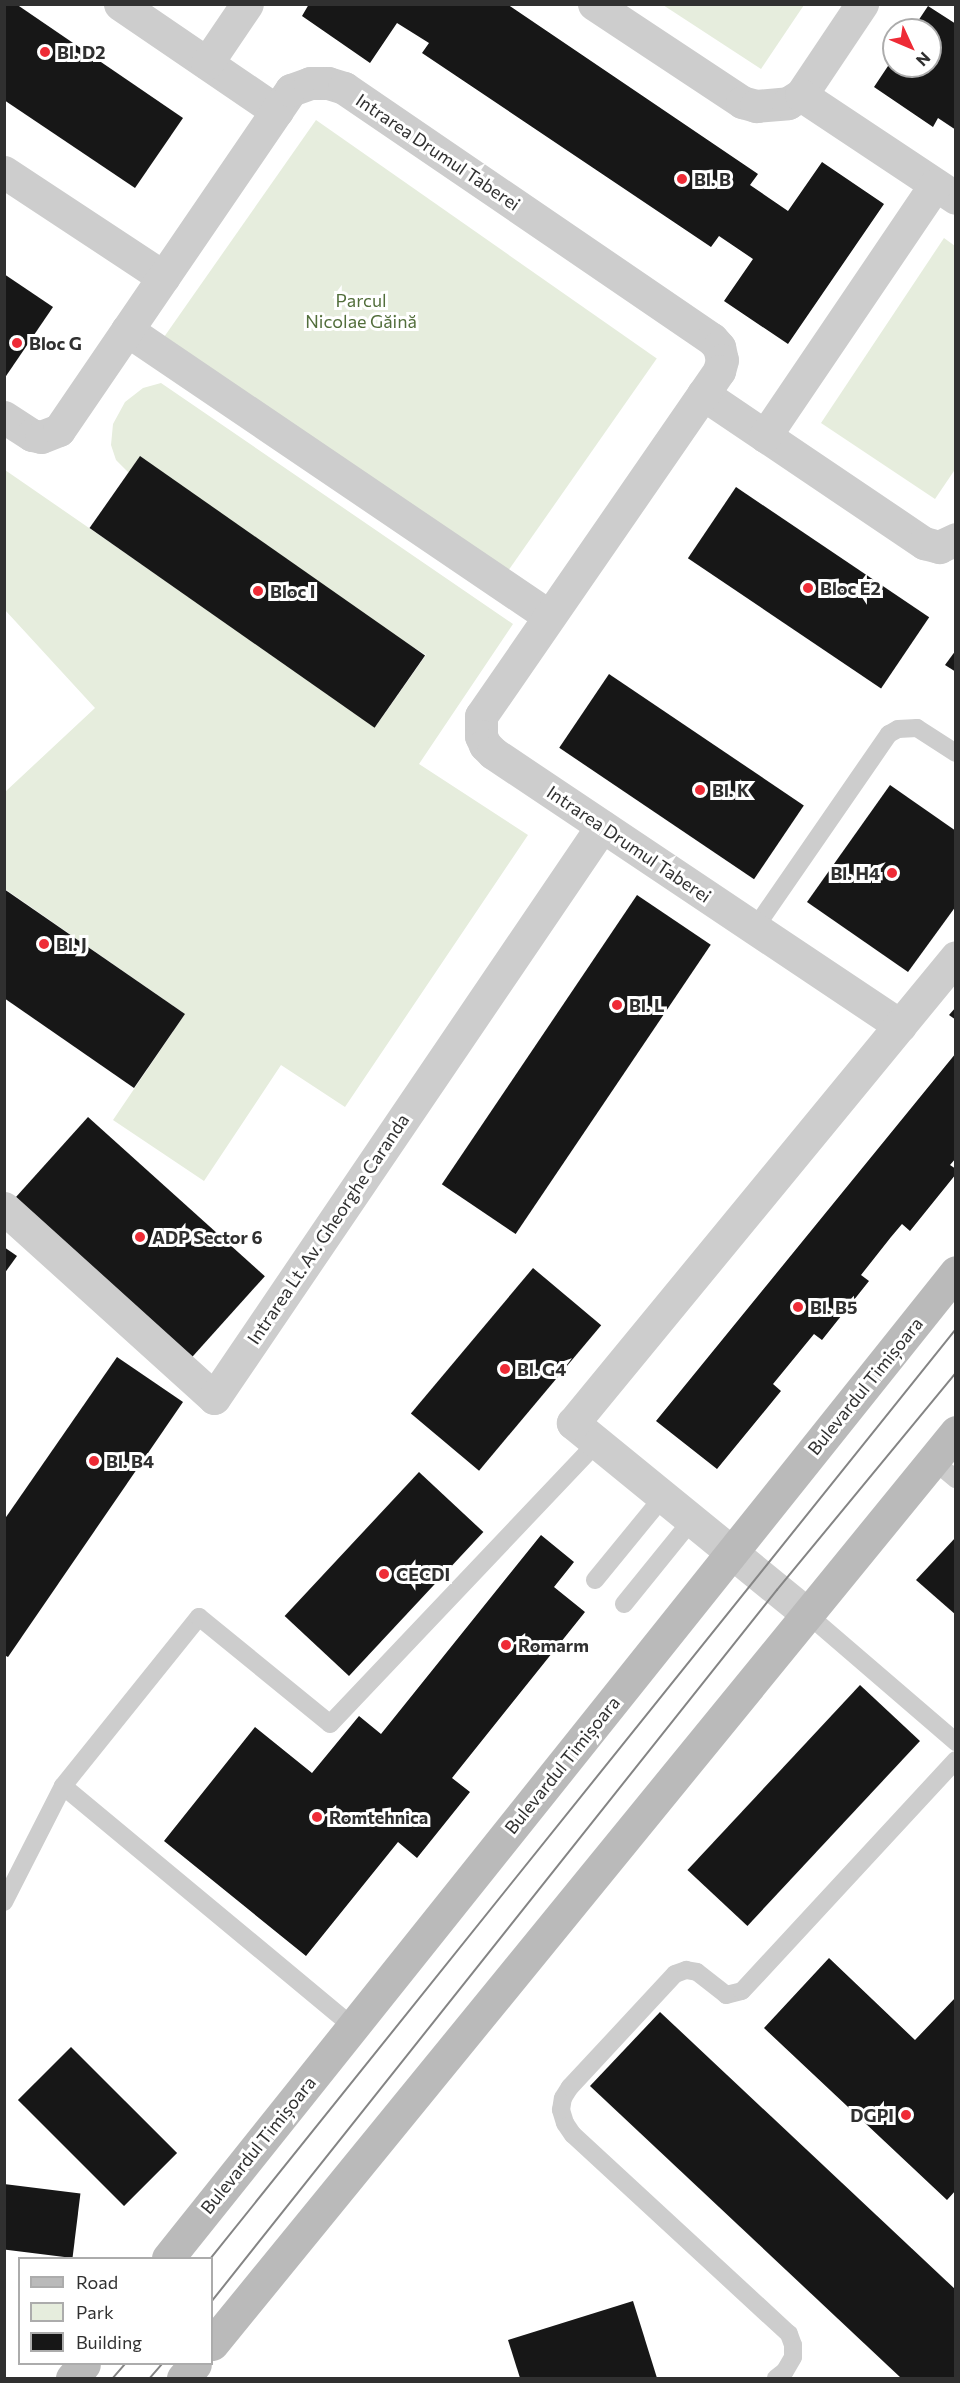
<!DOCTYPE html>
<html>
<head>
<meta charset="utf-8">
<style>
	body { margin:0 }
	#map { position:relative; width:960px; height:2383px; overflow:hidden; background:#fff; font-family:Commissioner,sans-serif }
	div>[style] { position:absolute }
	.green>* { inset:0; background:#e6eddd; transform-origin:0 0 }
	.building>* { inset:0; background:#171717; transform-origin:0 0 }
	.service>* { height:18px; margin:-9px; padding:0 9px; transform-origin:9px; border-radius:9px; background:#cdcdcd }
	.minor>* { height:33px; margin:-16.5px; padding:0 16.5px; transform-origin:16.5px; border-radius:16.5px; background:#cdcdcd }
	.secondary>* { height:33px; margin:-16.5px; padding:0 16.5px; transform-origin:16.5px; border-radius:16.5px; background:#bababa }
	.tram>* { height:1.5px; margin:-0.75px; padding:0 0.75px; transform-origin:0.75px; border-radius:0.75px; background:#858585 }
	.dots>* { width:16px; height:16px; translate:-50% -50%; box-sizing:border-box; border:3px solid #fff; border-radius:50% }
	span { translate:-50% -50%; white-space:nowrap; text-align:center; line-height:1.15; -webkit-text-stroke:6px #fff; paint-order:stroke }
	.poi-label { font-size:18px; color:#303030; font-weight:700 }
	.left { translate:0 -50%; text-align:left }
	.right { translate:-100% -50%; text-align:right }
	.street-label { font-size:18px; color:#303030 }
	.park-label { font-size:18px; color:#526e3b }
	.frame { position:absolute; inset:0; border:6px solid #303030; pointer-events:none }
	.legend { position:absolute; left:18px; top:2257px; width:195px; height:108px; box-sizing:border-box; background:#fff; border:2px solid #acacac; margin:0; padding:8px 10px; list-style:none; font-size:18px; color:#303030 }
	.legend li { display:flex; align-items:center; gap:12px; height:30px }
	.legend b { width:30px; border:2px solid #acacac }
	.north { position:absolute; left:882px; top:18px; width:60px; height:60px; box-sizing:border-box; background:#fff; border:2px solid #acacac; border-radius:50%; rotate:134deg; font-size:16px; font-weight:700; line-height:24px; text-align:center; color:#303030 }
	.north::after { content:''; display:block; margin:auto; width:21px; height:27px; background:#ee2b36; clip-path:polygon(50% 0,100% 100%,50% 72%,0 100%) }
</style>
</head>
<body>
<div id="map">
	<div class="green">
		<i style="clip-path:polygon(663px 5px,804px 5px,761px 69px)"></i>
		<i style="left:316px;top:120px;width:416px;height:264px;rotate:35deg"></i>
		<i style="clip-path:polygon(944px 238px,955px 246px,956px 468px,935px 499px,821px 423px)"></i>
		<i style="clip-path:polygon(161px 383px,513px 624px,419px 764px,528px 835px,345px 1107px,281px 1065px,204px 1181px,113px 1120px,185px 1014px,5px 889px,5px 792px,95px 708px,5px 610px,5px 470px,376px 726px,426px 655px,129px 473px,116px 460px,111px 445px,113px 424px,125px 402px,143px 388px)"></i>
	</div>
	<div class="building">
		<i style="clip-path:polygon(4px 4px,16px 4px,183px 118px,135px 188px,4px 100px)"></i>
		<i style="clip-path:polygon(309px 4px,507px 4px,758px 174px,750px 185px,788px 211px,822px 162px,884px 204px,788px 344px,724px 301px,753px 259px,719px 236px,711px 247px,422px 53px,429px 43px,397px 23px,370px 63px,302px 16px)"></i>
		<i style="clip-path:polygon(928px 6px,956px 24px,956px 130px,938px 118px,933px 127px,874px 87px,894px 57px,894px 66px,930px 66px,930px 30px,912px 30px)"></i>
		<i style="clip-path:polygon(4px 274px,53px 307px,4px 379px)"></i>
		<i style="left:140px;top:456px;width:348px;height:88px;rotate:35deg"></i>
		<i style="left:736px;top:487px;width:233px;height:86px;rotate:34deg"></i>
		<i style="clip-path:polygon(956px 650px,956px 672px,945px 665px)"></i>
		<i style="left:609px;top:674px;width:235px;height:89px;rotate:34deg"></i>
		<i style="clip-path:polygon(890px 785px,956px 831px,956px 906px,908px 972px,807px 902px)"></i>
		<i style="clip-path:polygon(4px 889px,185px 1014px,134px 1088px,4px 998px)"></i>
		<i style="left:637px;top:895px;width:89px;height:349px;rotate:34deg"></i>
		<i style="clip-path:polygon(956px 1007px,956px 1020px,949px 1015px)"></i>
		<i style="clip-path:polygon(956px 1053px,956px 1158px,950px 1165px,956px 1169px,956px 1174px,910px 1231px,902px 1224px,891px 1237px,861px 1275px,869px 1281px,822px 1340px,814px 1334px,773px 1384px,781px 1391px,717px 1469px,656px 1421px)"></i>
		<i style="left:88px;top:1117px;width:238px;height:110px;rotate:42deg"></i>
		<i style="clip-path:polygon(4px 1247px,17px 1256px,4px 1274px)"></i>
		<i style="left:533px;top:1268px;width:89px;height:190px;rotate:40deg"></i>
		<i style="clip-path:polygon(117px 1357px,183px 1402px,8px 1657px,4px 1655px,4px 1520px)"></i>
		<i style="left:419px;top:1472px;width:88px;height:197px;rotate:43deg"></i>
		<i style="clip-path:polygon(541px 1535px,574px 1562px,554px 1587px,585px 1612px,452px 1778px,470px 1792px,417px 1858px,398px 1842px,306px 1956px,164px 1841px,255px 1727px,312px 1773px,359px 1716px,381px 1734px)"></i>
		<i style="clip-path:polygon(956px 1537px,956px 1615px,916px 1580px)"></i>
		<i style="left:860px;top:1685px;width:82px;height:253px;rotate:43deg"></i>
		<i style="clip-path:polygon(829px 1958px,915px 2040px,956px 1997px,956px 2190px,947px 2200px,764px 2028px)"></i>
		<i style="clip-path:polygon(660px 2012px,956px 2290px,956px 2378px,901px 2378px,590px 2086px)"></i>
		<i style="left:71px;top:2047px;width:150px;height:75px;rotate:45deg"></i>
		<i style="left:4px;top:2184px;width:77px;height:65px;rotate:7deg"></i>
		<i style="clip-path:polygon(633px 2301px,657px 2378px,520px 2378px,508px 2340px)"></i>
	</div>
	<div class="service">
		<i style="left:755px;top:928px;width:236px;rotate:-55.4deg"></i>
		<i style="left:889px;top:734px;width:10px;rotate:-29deg"></i>
		<i style="left:898px;top:729px;width:19px;rotate:-3deg"></i>
		<i style="left:917px;top:728px;width:46px;rotate:32.7deg"></i>
		<i style="left:933px;top:1460px;width:30px;rotate:40deg"></i>
		<i style="left:595px;top:1580px;width:107px;rotate:-50.7deg"></i>
		<i style="left:624px;top:1604px;width:108px;rotate:-51deg"></i>
		<i style="left:806px;top:1613px;width:198px;rotate:40.7deg"></i>
		<i style="left:63px;top:1786px;width:377px;rotate:39.7deg"></i>
		<i style="left:4px;top:1902px;width:130px;rotate:-63deg"></i>
		<i style="left:63px;top:1786px;width:217px;rotate:-51.2deg"></i>
		<i style="left:199px;top:1617px;width:169px;rotate:39.2deg"></i>
		<i style="left:330px;top:1724px;width:388px;rotate:-46.5deg"></i>
		<i style="left:776px;top:2378px;width:11px;rotate:-38deg"></i>
		<i style="left:785px;top:2371px;width:16px;rotate:-60deg"></i>
		<i style="left:793px;top:2357px;width:12px;rotate:-90deg"></i>
		<i style="left:793px;top:2345px;width:12px;rotate:-110deg"></i>
		<i style="left:789px;top:2334px;width:294px;rotate:-137.3deg"></i>
		<i style="left:573px;top:2135px;width:14px;rotate:-124deg"></i>
		<i style="left:565px;top:2123px;width:14px;rotate:-107deg"></i>
		<i style="left:561px;top:2110px;width:12px;rotate:-81deg"></i>
		<i style="left:563px;top:2098px;width:13px;rotate:-58deg"></i>
		<i style="left:570px;top:2087px;width:154px;rotate:-47.1deg"></i>
		<i style="left:675px;top:1974px;width:12px;rotate:-20deg"></i>
		<i style="left:686px;top:1970px;width:11px;rotate:10deg"></i>
		<i style="left:697px;top:1972px;width:37px;rotate:38deg"></i>
		<i style="left:726px;top:1995px;width:16px;rotate:-14deg"></i>
		<i style="left:742px;top:1991px;width:315px;rotate:-47.2deg"></i>
	</div>
	<div class="minor">
		<i style="left:120px;top:4px;width:190px;rotate:34.3deg"></i>
		<i style="left:594px;top:4px;width:178px;rotate:33.5deg"></i>
		<i style="left:742px;top:102px;width:15px;rotate:16deg"></i>
		<i style="left:756px;top:106px;width:32px;rotate:-5deg"></i>
		<i style="left:788px;top:103px;width:15px;rotate:-32deg"></i>
		<i style="left:801px;top:95px;width:110px;rotate:-56.2deg"></i>
		<i style="left:207px;top:63px;width:71px;rotate:-55.9deg"></i>
		<i style="left:801px;top:95px;width:186px;rotate:33.6deg"></i>
		<i style="left:4px;top:172px;width:191px;rotate:33.4deg"></i>
		<i style="left:127px;top:330px;width:510px;rotate:34.13deg"></i>
		<i style="left:703px;top:394px;width:267px;rotate:34deg"></i>
		<i style="left:924px;top:543px;width:16px;rotate:15deg"></i>
		<i style="left:939px;top:547px;width:19px;rotate:-25deg"></i>
		<i style="left:4px;top:417px;width:33px;rotate:33deg"></i>
		<i style="left:32px;top:435px;width:9px;rotate:13deg"></i>
		<i style="left:41px;top:437px;width:19px;rotate:-21deg"></i>
		<i style="left:59px;top:430px;width:412px;rotate:-55.7deg"></i>
		<i style="left:291px;top:90px;width:20px;rotate:-20deg"></i>
		<i style="left:310px;top:83px;width:18px"></i>
		<i style="left:328px;top:83px;width:17px;rotate:17deg"></i>
		<i style="left:344px;top:88px;width:445px;rotate:34.3deg"></i>
		<i style="left:712px;top:339px;width:11px;rotate:49deg"></i>
		<i style="left:719px;top:347px;width:13px;rotate:77deg"></i>
		<i style="left:722px;top:360px;width:11px;rotate:105deg"></i>
		<i style="left:719px;top:371px;width:419px;rotate:124.6deg"></i>
		<i style="left:481px;top:716px;width:20px;rotate:90deg"></i>
		<i style="left:481px;top:736px;width:10px;rotate:66deg"></i>
		<i style="left:485px;top:745px;width:11px;rotate:45deg"></i>
		<i style="left:493px;top:753px;width:490px;rotate:33.8deg"></i>
		<i style="left:765px;top:436px;width:303px;rotate:-55.9deg"></i>
		<i style="left:4px;top:1208px;width:283px;rotate:42.1deg"></i>
		<i style="left:214px;top:1398px;width:691px;rotate:-55.85deg"></i>
		<i style="left:806px;top:1613px;width:301px;rotate:-140.8deg"></i>
		<i style="left:573px;top:1423px;width:603px;rotate:-50.58deg"></i>
	</div>
	<div class="secondary">
		<i style="left:168px;top:2258px;width:1262px;rotate:-51.37deg"></i>
		<i style="left:212px;top:2344px;width:1177px;rotate:-50.79deg"></i>
		<i style="left:72px;top:2378px;width:18px;rotate:-49deg"></i>
		<i style="left:183px;top:2378px;width:18px;rotate:-49deg"></i>
	</div>
	<div class="tram">
		<i style="left:211px;top:2258px;width:1191px;rotate:-51.27deg"></i>
		<i style="left:212px;top:2301px;width:908px;rotate:-51.53deg"></i>
		<i style="left:777px;top:1590px;width:281px;rotate:-50.5deg"></i>
		<i style="left:113px;top:2378px;width:18px;rotate:-49deg"></i>
		<i style="left:150px;top:2378px;width:18px;rotate:-49deg"></i>
	</div>
	<div class="dots">
		<i style="left:45px;top:52px;background:#ee2b36"></i>
		<i style="left:682px;top:179px;background:#ee2b36"></i>
		<i style="left:17px;top:343px;background:#ee2b36"></i>
		<i style="left:808px;top:588px;background:#ee2b36"></i>
		<i style="left:258px;top:591px;background:#ee2b36"></i>
		<i style="left:700px;top:790px;background:#ee2b36"></i>
		<i style="left:892px;top:873px;background:#ee2b36"></i>
		<i style="left:44px;top:944px;background:#ee2b36"></i>
		<i style="left:617px;top:1005px;background:#ee2b36"></i>
		<i style="left:140px;top:1237px;background:#ee2b36"></i>
		<i style="left:798px;top:1307px;background:#ee2b36"></i>
		<i style="left:505px;top:1369px;background:#ee2b36"></i>
		<i style="left:94px;top:1461px;background:#ee2b36"></i>
		<i style="left:384px;top:1574px;background:#ee2b36"></i>
		<i style="left:506px;top:1645px;background:#ee2b36"></i>
		<i style="left:317px;top:1817px;background:#ee2b36"></i>
		<i style="left:906px;top:2115px;background:#ee2b36"></i>
	</div>
	<div class="poi-label">
		<span class="left" style="left:57px;top:52px">Bl. D2</span>
		<span class="left" style="left:694px;top:179px">Bl. B</span>
		<span class="left" style="left:29px;top:343px">Bloc G</span>
		<span class="left" style="left:820px;top:588px">Bloc E2</span>
		<span class="left" style="left:270px;top:591px">Bloc I</span>
		<span class="left" style="left:712px;top:790px">Bl. K</span>
		<span class="right" style="left:880px;top:873px">Bl. H4</span>
		<span class="left" style="left:56px;top:944px">Bl. J</span>
		<span class="left" style="left:629px;top:1005px">Bl. L</span>
		<span class="left" style="left:152px;top:1237px">ADP Sector 6</span>
		<span class="left" style="left:810px;top:1307px">Bl. B5</span>
		<span class="left" style="left:517px;top:1369px">Bl. G4</span>
		<span class="left" style="left:106px;top:1461px">Bl. B4</span>
		<span class="left" style="left:396px;top:1574px">CECDI</span>
		<span class="left" style="left:518px;top:1645px">Romarm</span>
		<span class="left" style="left:329px;top:1817px">Romtehnica</span>
		<span class="right" style="left:894px;top:2115px">DGPI</span>
	</div>
	<div class="street-label">
		<span style="left:438px;top:152px;rotate:34deg">Intrarea Drumul Taberei</span>
		<span style="left:629px;top:844px;rotate:34deg">Intrarea Drumul Taberei</span>
		<span style="left:328px;top:1229px;rotate:-56deg">Intrarea Lt. Av. Gheorghe Caranda</span>
		<span style="left:865px;top:1386px;rotate:-51deg">Bulevardul Timișoara</span>
		<span style="left:562px;top:1765px;rotate:-51deg">Bulevardul Timișoara</span>
		<span style="left:258px;top:2145px;rotate:-51deg">Bulevardul Timișoara</span>
	</div>
	<div class="park-label">
		<span style="left:361px;top:311px">Parcul<br>Nicolae Găină</span>
	</div>
	<div class="frame"></div>
	<ul class="legend">
	<li><b style="height:8px;background:#bababa"></b>Road</li>
	<li><b style="height:16px;background:#e6eddd"></b>Park</li>
	<li><b style="height:16px;background:#171717"></b>Building</li>
	</ul>
	<div class="north">N</div>
</div>
</body>
</html>
